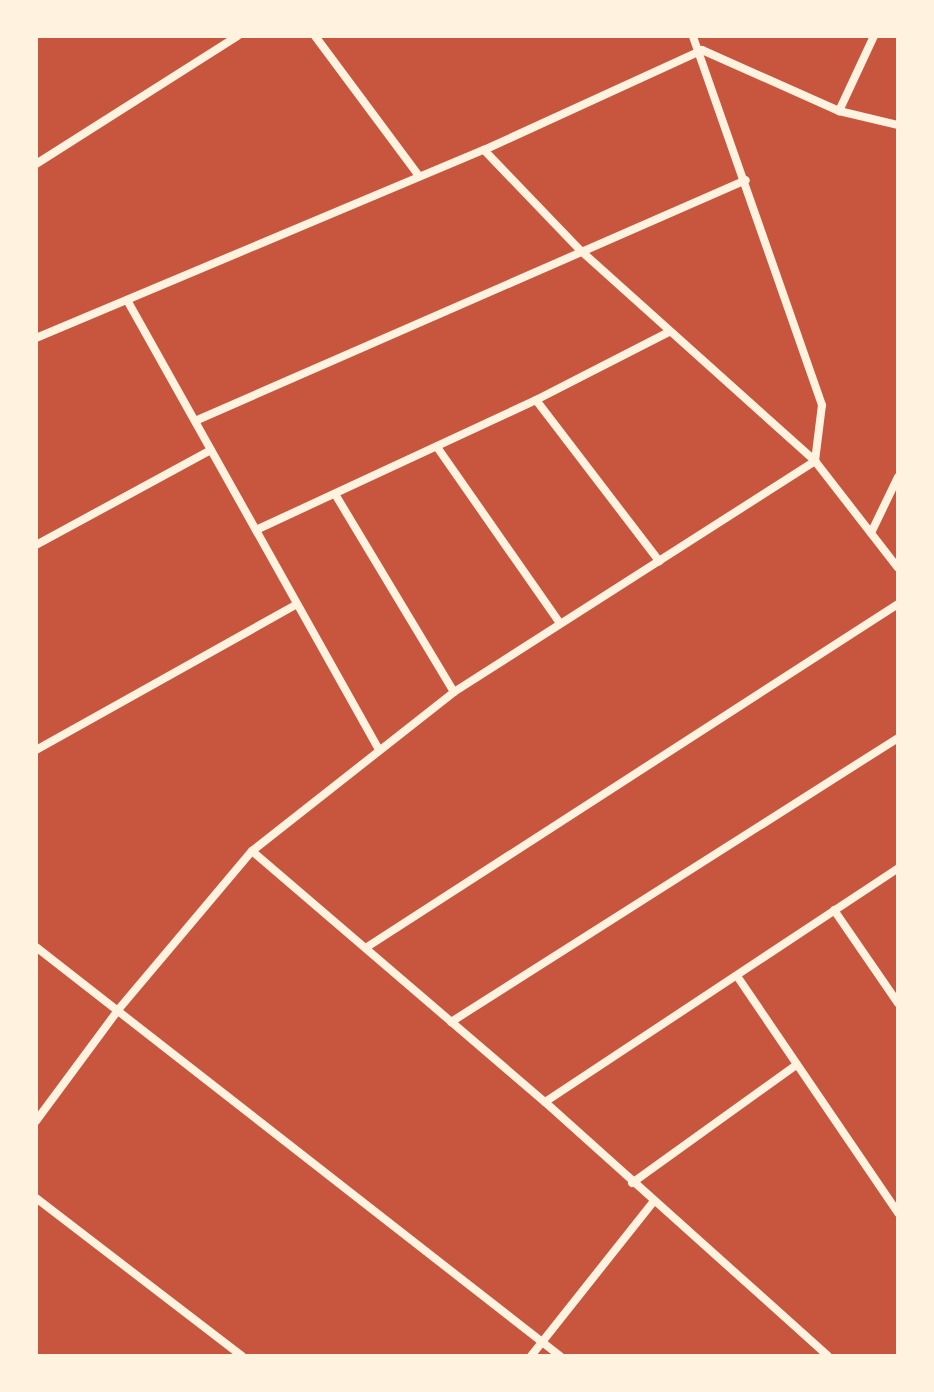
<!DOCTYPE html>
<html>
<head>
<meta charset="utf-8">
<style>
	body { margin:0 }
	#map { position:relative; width:934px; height:1392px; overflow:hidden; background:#c8553d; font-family:"Sofia Sans Condensed",sans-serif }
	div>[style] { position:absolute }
	.minor>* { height:8px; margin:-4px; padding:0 4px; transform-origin:4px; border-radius:4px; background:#fff3e0 }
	span { translate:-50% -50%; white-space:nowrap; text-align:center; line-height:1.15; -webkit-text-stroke:7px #fff3e0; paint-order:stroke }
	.frame { position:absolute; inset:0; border:38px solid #fff3e0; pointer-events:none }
</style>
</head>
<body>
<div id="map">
	<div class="minor">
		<i style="left:315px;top:36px;width:174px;rotate:53.4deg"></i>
		<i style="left:839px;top:111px;width:83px;rotate:-65deg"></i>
		<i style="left:484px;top:150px;width:139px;rotate:46.2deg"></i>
		<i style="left:580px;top:250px;width:316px;rotate:41.9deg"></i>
		<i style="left:815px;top:461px;width:135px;rotate:52.2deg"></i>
		<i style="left:36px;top:164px;width:239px;rotate:-32.4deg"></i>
		<i style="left:127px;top:300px;width:514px;rotate:60.74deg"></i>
		<i style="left:36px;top:338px;width:486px;rotate:-22.8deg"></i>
		<i style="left:484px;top:150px;width:240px;rotate:-24.6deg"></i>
		<i style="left:702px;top:50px;width:150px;rotate:24deg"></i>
		<i style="left:839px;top:111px;width:61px;rotate:13.3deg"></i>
		<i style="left:536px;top:400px;width:203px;rotate:52.6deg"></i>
		<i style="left:195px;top:421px;width:601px;rotate:-23.62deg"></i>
		<i style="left:437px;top:447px;width:215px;rotate:55.1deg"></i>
		<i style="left:335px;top:494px;width:231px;rotate:59deg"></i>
		<i style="left:256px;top:530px;width:309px;rotate:-24.9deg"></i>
		<i style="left:536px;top:400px;width:149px;rotate:-27.1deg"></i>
		<i style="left:871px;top:533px;width:62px;rotate:-64.3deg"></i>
		<i style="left:36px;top:545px;width:199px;rotate:-28.5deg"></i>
		<i style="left:36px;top:750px;width:299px;rotate:-29.2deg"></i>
		<i style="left:252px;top:851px;width:386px;rotate:40.6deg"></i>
		<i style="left:545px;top:1102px;width:380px;rotate:41.9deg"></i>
		<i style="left:834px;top:910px;width:113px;rotate:55.5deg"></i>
		<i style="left:36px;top:947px;width:665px;rotate:37.97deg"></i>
		<i style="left:367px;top:947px;width:632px;rotate:-32.86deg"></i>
		<i style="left:737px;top:976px;width:287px;rotate:55.8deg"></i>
		<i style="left:451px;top:1022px;width:530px;rotate:-32.43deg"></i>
		<i style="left:545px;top:1102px;width:424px;rotate:-33.5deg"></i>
		<i style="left:36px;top:1121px;width:138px;rotate:-53.5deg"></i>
		<i style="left:118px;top:1010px;width:208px;rotate:-49.9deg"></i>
		<i style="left:252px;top:851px;width:257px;rotate:-38.2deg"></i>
		<i style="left:454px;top:692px;width:429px;rotate:-32.6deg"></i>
		<i style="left:815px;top:461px;width:56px;rotate:-82.9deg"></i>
		<i style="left:822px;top:405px;width:391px;rotate:-109.3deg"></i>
		<i style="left:632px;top:1183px;width:201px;rotate:-35.7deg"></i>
		<i style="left:36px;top:1198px;width:260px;rotate:37.5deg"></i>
		<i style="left:531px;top:1356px;width:196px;rotate:-51.6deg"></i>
	</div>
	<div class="frame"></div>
</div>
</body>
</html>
